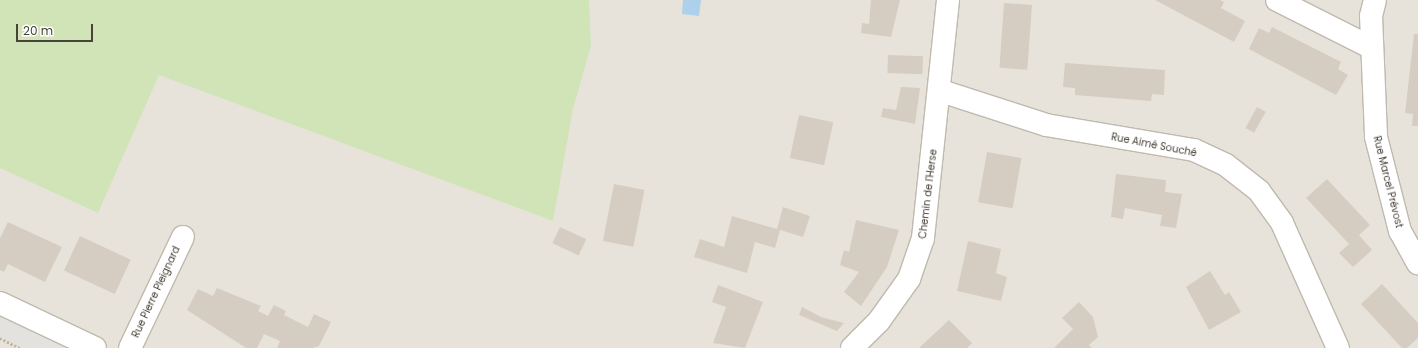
<!DOCTYPE html>
<html>
<head>
<meta charset="utf-8">
<style>
	body { margin:0 }
	#map { position:relative; width:1418px; height:348px; overflow:hidden; background:#f4f2eb; font-family:Poppins,sans-serif }
	div>[style] { position:absolute }
	.residential>* { inset:0; background:#e8e3da; transform-origin:0 0 }
	.green>* { inset:0; background:#d0e4b8 }
	.parking>* { inset:0; background:#e3e2df }
	.water>* { inset:0; background:#aed1eb }
	.building>* { inset:0; background:#d5cdc1; transform-origin:0 0 }
	.path>* { height:2.5px; margin-top:-1.25px; transform-origin:0; background:repeating-linear-gradient(90deg,#bfb5a1 0 2px,transparent 0 4px) }
	.roads { filter:drop-shadow(1px 0 #bfb9ae) drop-shadow(-1px 0 #bfb9ae) drop-shadow(0 1px #bfb9ae) drop-shadow(0 -1px #bfb9ae) }
	.minor>* { height:22px; margin:-11px; padding:0 11px; transform-origin:11px; border-radius:11px; background:#fff }
	span { translate:-50% -50%; white-space:nowrap; text-align:center; line-height:1.15; -webkit-text-stroke:3.5px #fff; paint-order:stroke }
	.street-label { font-size:10px; color:#484239 }
	.scale { position:absolute; left:16px; top:24px; width:77px; height:18px; box-sizing:border-box; border:2px solid #484239; border-top:0; padding-left:5px; font-size:12px; line-height:14px; white-space:nowrap; color:#484239; -webkit-text-stroke:3px #fff; paint-order:stroke }
</style>
</head>
<body>
<div id="map">
	<div class="residential">
		<i style="left:0;top:0;width:1418px;height:348px"></i>
	</div>
	<div class="green">
		<i style="clip-path:polygon(0 0,589px 0,591px 46px,573px 109px,553px 221px,159px 75px,98px 213px,0 168px)"></i>
	</div>
	<div class="parking">
		<i style="clip-path:polygon(0 315px,69px 348px,26px 348px,0 336px)"></i>
	</div>
	<div class="water">
		<i style="clip-path:polygon(683px 0,701px 0,699px 16px,682px 14px)"></i>
	</div>
	<div class="building">
		<i style="clip-path:polygon(871px 0,900px 0,891px 37px,861px 33px,862px 23px,869px 24px)"></i>
		<i style="clip-path:polygon(1155px 0,1220px 0,1224px 2px,1221px 8px,1245px 21px,1234px 42px)"></i>
		<i style="left:1004px;top:3px;width:28px;height:65px;rotate:4deg"></i>
		<i style="clip-path:polygon(1272px 27px,1341px 62px,1338px 69px,1348px 75px,1336px 95px,1249px 49px,1259px 28px,1269px 33px)"></i>
		<i style="clip-path:polygon(1414px 34px,1418px 34px,1418px 126px,1412px 126px,1413px 114px,1405px 113px)"></i>
		<i style="left:888px;top:55px;width:35px;height:18px;rotate:2deg"></i>
		<i style="clip-path:polygon(1065px 63px,1165px 70px,1164px 95px,1152px 94px,1151px 101px,1075px 95px,1075px 88px,1063px 87px)"></i>
		<i style="clip-path:polygon(901px 87px,920px 88px,915px 124px,881px 117px,883px 108px,896px 110px)"></i>
		<i style="left:1257px;top:107px;width:10px;height:24px;rotate:29deg"></i>
		<i style="left:799px;top:115px;width:35px;height:44px;rotate:12deg"></i>
		<i style="left:987px;top:152px;width:35px;height:51px;rotate:10deg"></i>
		<i style="clip-path:polygon(1116px 174px,1166px 180px,1165px 192px,1182px 194px,1176px 228px,1160px 226px,1162px 215px,1125px 208px,1123px 219px,1111px 217px)"></i>
		<i style="clip-path:polygon(1327px 179px,1370px 225px,1359px 235px,1372px 250px,1353px 267px,1339px 253px,1349px 244px,1306px 198px)"></i>
		<i style="left:614px;top:184px;width:31px;height:58px;rotate:11deg"></i>
		<i style="clip-path:polygon(783px 207px,810px 216px,803px 237px,780px 230px,775px 248px,755px 242px,747px 273px,694px 257px,700px 239px,724px 247px,732px 216px,777px 229px)"></i>
		<i style="clip-path:polygon(856px 220px,899px 230px,887px 267px,861px 306px,844px 292px,859px 272px,840px 265px,844px 250px,849px 252px)"></i>
		<i style="clip-path:polygon(8px 222px,62px 247px,45px 282px,8px 264px,4px 272px,0 270px,0 238px)"></i>
		<i style="left:560px;top:227px;width:29px;height:18px;rotate:25deg"></i>
		<i style="left:80px;top:236px;width:56px;height:38px;rotate:25deg"></i>
		<i style="clip-path:polygon(968px 241px,1001px 249px,996px 273px,1007px 277px,1001px 301px,957px 291px)"></i>
		<i style="clip-path:polygon(1210px 271px,1225px 295px,1229px 292px,1241px 312px,1209px 330px,1186px 287px)"></i>
		<i style="clip-path:polygon(1382px 284px,1418px 323px,1418px 338px,1407px 348px,1402px 348px,1361px 304px)"></i>
		<i style="clip-path:polygon(718px 285px,763px 302px,745px 348px,713px 343px,726px 307px,712px 302px)"></i>
		<i style="clip-path:polygon(217px 288px,261px 306px,258px 311px,268px 316px,274px 305px,286px 311px,284px 315px,308px 327px,314px 314px,331px 322px,319px 346px,313px 348px,277px 348px,280px 341px,264px 334px,257px 348px,246px 348px,187px 310px,198px 289px,213px 296px)"></i>
		<i style="clip-path:polygon(1079px 302px,1093px 317px,1098px 337px,1089px 345px,1092px 348px,1054px 348px,1073px 329px,1062px 318px)"></i>
		<i style="clip-path:polygon(802px 307px,821px 317px,844px 323px,837px 331px,799px 315px)"></i>
		<i style="clip-path:polygon(949px 320px,972px 343px,967px 348px,919px 348px)"></i>
	</div>
	<div class="path">
		<i style="left:0;top:338px;width:22px;rotate:27deg"></i>
	</div>
	<div class="roads">
		<div class="minor">
			<i style="left:1277px;top:0;width:106px;rotate:26.8deg"></i>
			<i style="left:1375px;top:0;width:16px;rotate:104deg"></i>
			<i style="left:1371px;top:16px;width:121px;rotate:87.6deg"></i>
			<i style="left:1376px;top:137px;width:97px;rotate:75.7deg"></i>
			<i style="left:1400px;top:231px;width:37px;rotate:61deg"></i>
			<i style="left:941px;top:91px;width:110px;rotate:17.9deg"></i>
			<i style="left:1046px;top:125px;width:150px;rotate:9.6deg"></i>
			<i style="left:1194px;top:150px;width:35px;rotate:25deg"></i>
			<i style="left:1226px;top:165px;width:42px;rotate:38.2deg"></i>
			<i style="left:1259px;top:191px;width:39px;rotate:54deg"></i>
			<i style="left:1282px;top:223px;width:137px;rotate:65.9deg"></i>
			<i style="left:0;top:303px;width:105px;rotate:25.3deg"></i>
			<i style="left:130px;top:348px;width:123px;rotate:-64.5deg"></i>
			<i style="left:852px;top:348px;width:38px;rotate:-45deg"></i>
			<i style="left:879px;top:321px;width:52px;rotate:-54.5deg"></i>
			<i style="left:909px;top:279px;width:43px;rotate:-71.1deg"></i>
			<i style="left:923px;top:238px;width:239px;rotate:-84deg"></i>
		</div>
	</div>
	<div class="street-label">
		<span style="left:1154px;top:145px;rotate:11deg">Rue Aimé Souché</span>
		<span style="left:1388px;top:182px;rotate:76deg">Rue Marcel Prévost</span>
		<span style="left:928px;top:194px;rotate:-83deg">Chemin de l'Herse</span>
		<span style="left:156px;top:292px;rotate:-65deg">Rue Pierre Pleignard</span>
	</div>
	<div class="scale">20 m</div>
</div>
</body>
</html>
